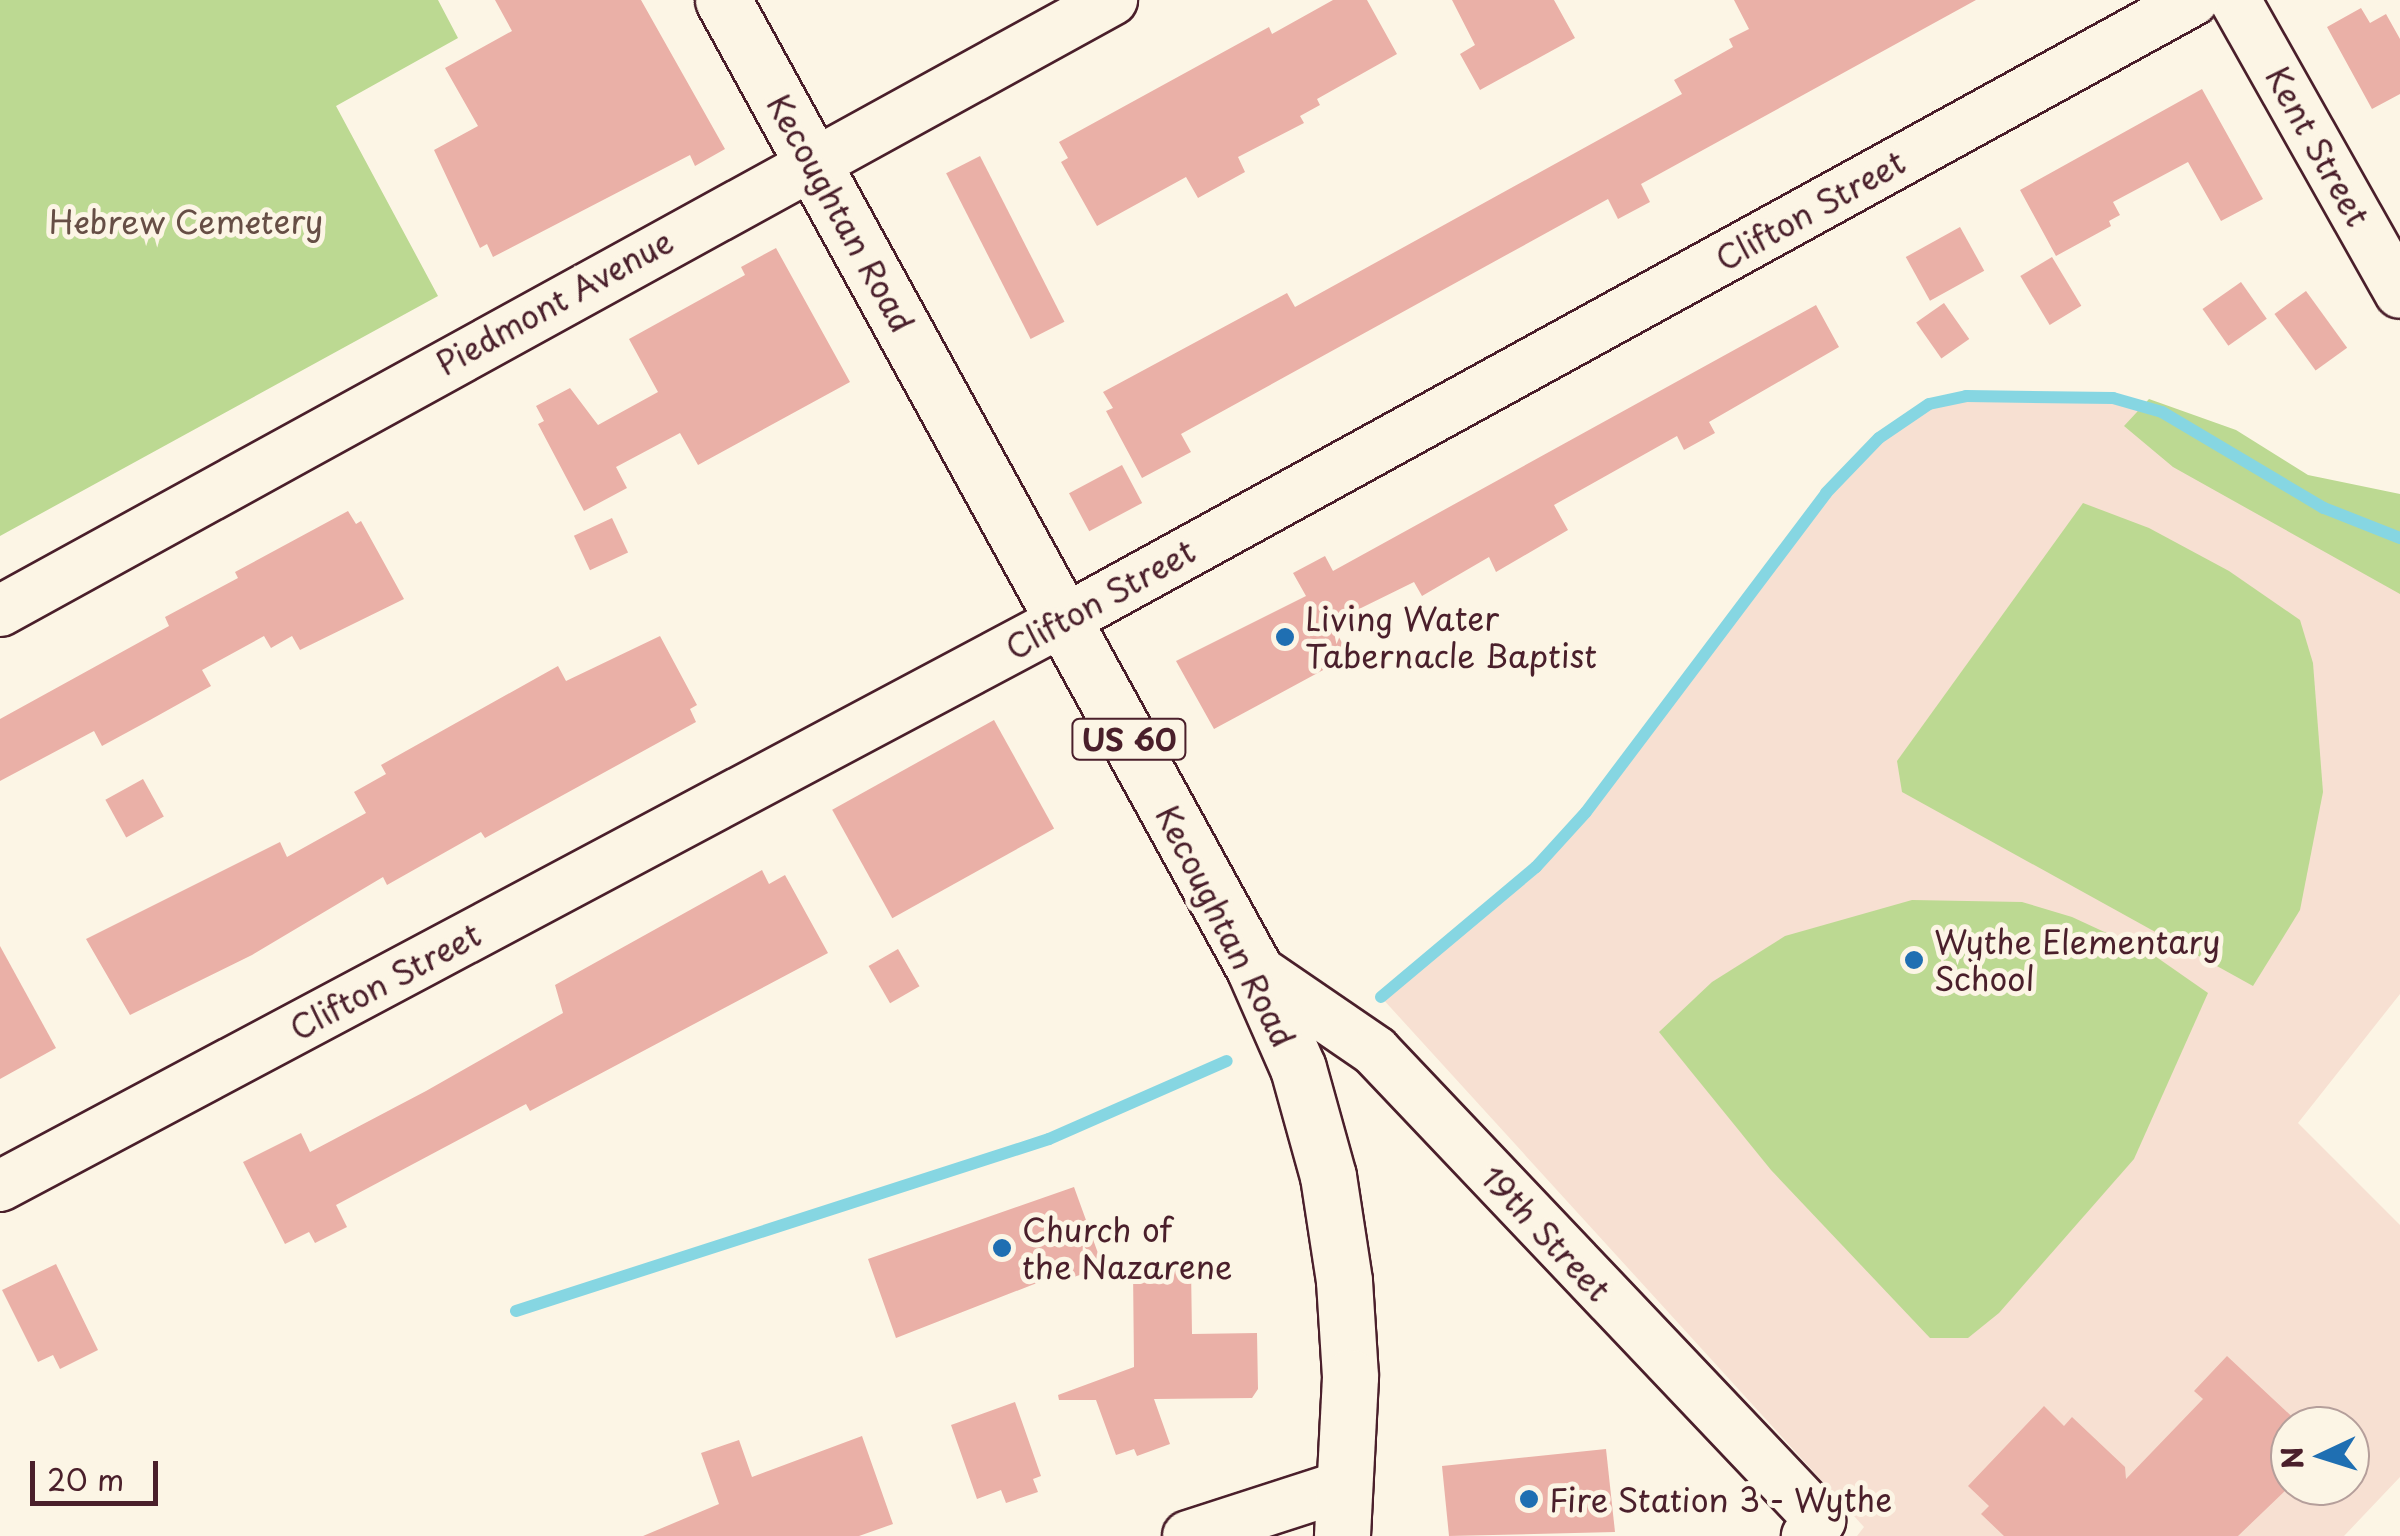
<!DOCTYPE html>
<html>
<head>
<meta charset="utf-8">
<style>
	body { margin:0 }
	#map { position:relative; width:2400px; height:1536px; overflow:hidden; background:#fcf5e5; font-family:"Playpen Sans",sans-serif }
	div>[style] { position:absolute }
	.built>* { inset:0; background:#f7e0d2 }
	.green>* { inset:0; background:#bcd992 }
	.stream>* { height:12px; margin:-6px; padding:0 6px; transform-origin:6px; border-radius:6px; background:#86d6e2 }
	.building>* { inset:0; background:#eab0a7; transform-origin:0 0 }
	.roads { filter:drop-shadow(2px 0 #4a1f2b) drop-shadow(-2px 0 #4a1f2b) drop-shadow(0 2px #4a1f2b) drop-shadow(0 -2px #4a1f2b) }
	.minor>* { height:50px; margin:-25px; padding:0 25px; transform-origin:25px; border-radius:25px; background:#fcf5e5 }
	.major>* { height:55px; margin:-27.5px; padding:0 27.5px; transform-origin:27.5px; border-radius:27.5px; background:#fcf5e5 }
	.dots>* { width:28px; height:28px; translate:-50% -50%; box-sizing:border-box; border:5px solid #fcf5e5; border-radius:50% }
	span { translate:-50% -50%; white-space:nowrap; text-align:center; line-height:1.15; -webkit-text-stroke:10px #fcf5e5; paint-order:stroke }
	.shield-label span { padding:2px 8px; background:#fcf5e5; border:2px solid; border-radius:8px; -webkit-text-stroke-width:0 }
	.shield-label { font-size:30px; color:#4a1f2b; font-weight:700 }
	.street-label { font-size:32px; color:#4a1f2b }
	.park-label { font-size:32px; color:#664e45 }
	.poi-label { font-size:32px; color:#4a1f2b }
	.left { translate:0 -50%; text-align:left }
	.north { position:absolute; left:2270px; top:1406px; width:100px; height:100px; box-sizing:border-box; background:#fcf5e5; border:2px solid #b59f9b; border-radius:50%; rotate:266deg; font-size:28px; font-weight:700; line-height:40px; text-align:center; color:#4a1f2b }
	.north::after { content:''; display:block; margin:auto; width:35px; height:45px; background:#1f6fb2; clip-path:polygon(50% 0,100% 100%,50% 72%,0 100%) }
	.scale { position:absolute; left:30px; top:1461px; width:128px; height:45px; box-sizing:border-box; border:5px solid #4a1f2b; border-top:0; padding-left:12px; font-size:30px; line-height:35px; white-space:nowrap; color:#4a1f2b; -webkit-text-stroke:8px #fcf5e5; paint-order:stroke }
</style>
</head>
<body>
<div id="map">
	<div class="built">
		<i style="clip-path:polygon(evenodd,1966px 396px,2113px 398px,2162px 412px,2400px 538px,2400px 994px,2298px 1123px,2400px 1225px,2400px 1477px,2344px 1536px,1857px 1536px,1864px 1527px,1381px 997px,1472px 925px,1586px 812px,1826px 493px,1879px 438px,1929px 404px,1966px 396px,2290px 1426px,2350px 1426px,2350px 1486px,2290px 1486px,2290px 1426px)"></i>
	</div>
	<div class="green">
		<i style="clip-path:polygon(0 0,438px 0,458px 38px,336px 106px,438px 296px,0 536px)"></i>
		<i style="clip-path:polygon(2149px 399px,2236px 430px,2308px 475px,2400px 494px,2400px 594px,2173px 467px,2124px 426px)"></i>
		<i style="clip-path:polygon(2083px 503px,2149px 528px,2229px 571px,2300px 620px,2313px 663px,2323px 792px,2300px 910px,2253px 986px,1902px 792px,1897px 761px)"></i>
		<i style="clip-path:polygon(1912px 900px,2022px 902px,2072px 917px,2152px 954px,2208px 993px,2134px 1159px,1999px 1313px,1968px 1338px,1930px 1338px,1771px 1170px,1659px 1032px,1712px 982px,1785px 936px)"></i>
	</div>
	<div class="stream">
		<i style="left:1381px;top:997px;width:202px;rotate:-40deg"></i>
		<i style="left:1536px;top:867px;width:74px;rotate:-47.7deg"></i>
		<i style="left:1586px;top:812px;width:399px;rotate:-53deg"></i>
		<i style="left:1826px;top:493px;width:76px;rotate:-46.1deg"></i>
		<i style="left:1879px;top:438px;width:60px;rotate:-34.2deg"></i>
		<i style="left:1929px;top:404px;width:38px;rotate:-12deg"></i>
		<i style="left:1966px;top:396px;width:147px;rotate:0.8deg"></i>
		<i style="left:2113px;top:398px;width:51px;rotate:15.9deg"></i>
		<i style="left:2162px;top:412px;width:188px;rotate:30.7deg"></i>
		<i style="left:2324px;top:508px;width:82px;rotate:21.5deg"></i>
		<i style="left:516px;top:1311px;width:560px;rotate:-17.88deg"></i>
		<i style="left:1049px;top:1139px;width:194px;rotate:-23.7deg"></i>
	</div>
	<div class="building">
		<i style="clip-path:polygon(495px 0,641px 0,725px 149px,695px 166px,690px 155px,493px 257px,487px 244px,480px 248px,434px 150px,478px 126px,445px 68px,512px 31px)"></i>
		<i style="clip-path:polygon(1333px 0,1367px 0,1397px 54px,1317px 99px,1320px 105px,1300px 116px,1304px 123px,1238px 157px,1245px 172px,1198px 198px,1186px 177px,1097px 226px,1061px 162px,1068px 158px,1059px 142px,1269px 27px,1272px 34px)"></i>
		<i style="clip-path:polygon(1452px 0,1554px 0,1575px 38px,1480px 90px,1460px 54px,1475px 45px)"></i>
		<i style="clip-path:polygon(1734px 0,1976px 0,1641px 184px,1650px 202px,1618px 219px,1608px 199px,1181px 434px,1191px 452px,1142px 478px,1106px 411px,1113px 408px,1103px 392px,1287px 293px,1295px 307px,1682px 94px,1674px 80px,1733px 47px,1729px 39px,1749px 29px)"></i>
		<i style="clip-path:polygon(2361px 8px,2370px 23px,2386px 14px,2400px 39px,2400px 94px,2372px 109px,2327px 27px)"></i>
		<i style="clip-path:polygon(2202px 89px,2263px 199px,2221px 221px,2188px 162px,2113px 202px,2120px 215px,2109px 221px,2111px 226px,2056px 256px,2020px 190px)"></i>
		<i style="left:980px;top:156px;width:186px;height:38px;rotate:63deg"></i>
		<i style="left:1960px;top:227px;width:50px;height:62px;rotate:61deg"></i>
		<i style="clip-path:polygon(776px 248px,850px 382px,698px 465px,680px 433px,616px 467px,627px 488px,584px 511px,538px 424px,544px 421px,536px 406px,570px 388px,598px 425px,658px 392px,629px 339px,745px 275px,741px 267px)"></i>
		<i style="left:2052px;top:257px;width:57px;height:37px;rotate:59deg"></i>
		<i style="left:2241px;top:282px;width:45px;height:47px;rotate:55deg"></i>
		<i style="left:2306px;top:291px;width:70px;height:39px;rotate:54deg"></i>
		<i style="left:1944px;top:303px;width:44px;height:34px;rotate:55deg"></i>
		<i style="clip-path:polygon(1816px 305px,1839px 347px,1709px 422px,1715px 433px,1684px 450px,1677px 436px,1554px 505px,1568px 530px,1496px 572px,1489px 557px,1422px 596px,1414px 582px,1355px 611px,1333px 626px,1349px 656px,1214px 729px,1176px 661px,1306px 596px,1293px 573px,1325px 556px,1333px 571px)"></i>
		<i style="left:1122px;top:465px;width:43px;height:60px;rotate:62deg"></i>
		<i style="clip-path:polygon(348px 511px,356px 524px,361px 521px,404px 599px,300px 650px,292px 636px,271px 648px,264px 636px,202px 670px,211px 686px,150px 720px,102px 746px,94px 731px,0 781px,0 719px,169px 626px,165px 617px,238px 578px,235px 572px)"></i>
		<i style="left:612px;top:518px;width:38px;height:42px;rotate:65deg"></i>
		<i style="clip-path:polygon(660px 636px,697px 705px,690px 709px,696px 722px,485px 838px,481px 832px,387px 885px,383px 877px,252px 955px,130px 1015px,86px 939px,280px 842px,287px 857px,366px 813px,354px 792px,386px 774px,381px 765px,558px 666px,566px 681px)"></i>
		<i style="left:994px;top:720px;width:124px;height:185px;rotate:61deg"></i>
		<i style="left:143px;top:779px;width:43px;height:43px;rotate:61deg"></i>
		<i style="clip-path:polygon(762px 870px,769px 884px,785px 875px,828px 953px,530px 1111px,526px 1104px,336px 1205px,347px 1227px,315px 1243px,309px 1232px,285px 1244px,243px 1162px,301px 1133px,310px 1152px,426px 1091px,563px 1013px,555px 985px)"></i>
		<i style="clip-path:polygon(0 946px,56px 1048px,0 1079px)"></i>
		<i style="left:898px;top:949px;width:43px;height:34px;rotate:60deg"></i>
		<i style="clip-path:polygon(1074px 1187px,1103px 1267px,1068px 1279px,1065px 1272px,896px 1338px,868px 1259px)"></i>
		<i style="clip-path:polygon(56px 1264px,98px 1350px,60px 1369px,53px 1355px,38px 1362px,2px 1290px)"></i>
		<i style="clip-path:polygon(1191px 1267px,1192px 1334px,1257px 1333px,1258px 1389px,1252px 1398px,1154px 1399px,1170px 1444px,1137px 1456px,1134px 1449px,1116px 1455px,1096px 1400px,1059px 1400px,1058px 1395px,1134px 1367px,1133px 1269px)"></i>
		<i style="clip-path:polygon(2227px 1356px,2302px 1426px,2290px 1426px,2290px 1486px,2238px 1536px,2004px 1536px,1981px 1514px,1989px 1506px,1968px 1486px,2044px 1406px,2064px 1426px,2072px 1417px,2125px 1467px,2126px 1479px,2203px 1399px,2194px 1391px)"></i>
		<i style="clip-path:polygon(1015px 1402px,1041px 1476px,1033px 1479px,1038px 1492px,1006px 1503px,1001px 1490px,977px 1499px,951px 1425px)"></i>
		<i style="clip-path:polygon(862px 1436px,893px 1524px,859px 1536px,643px 1536px,719px 1504px,701px 1453px,739px 1440px,752px 1477px)"></i>
		<i style="clip-path:polygon(1606px 1449px,1615px 1532px,1449px 1536px,1442px 1466px)"></i>
	</div>
	<div class="roads">
		<div class="minor">
			<i style="left:2235px;top:0;width:336px;rotate:60.6deg"></i>
			<i style="left:0;top:611px;width:1269px;rotate:-28.79deg"></i>
			<i style="left:1254px;top:968px;width:147px;rotate:34.4deg"></i>
			<i style="left:1375px;top:1051px;width:647px;rotate:46.5deg"></i>
			<i style="left:1820px;top:1520px;width:21px;rotate:129deg"></i>
			<i style="left:0;top:1186px;width:1205px;rotate:-28.01deg"></i>
			<i style="left:1064px;top:620px;width:1288px;rotate:-28.77deg"></i>
			<i style="left:1188px;top:1536px;width:166px;rotate:-17.9deg"></i>
		</div>
		<div class="major">
			<i style="left:723px;top:0;width:1104px;rotate:61.25deg"></i>
			<i style="left:1254px;top:968px;width:109px;rotate:66.3deg"></i>
			<i style="left:1298px;top:1068px;width:112px;rotate:74.5deg"></i>
			<i style="left:1328px;top:1176px;width:106px;rotate:81.3deg"></i>
			<i style="left:1344px;top:1281px;width:96px;rotate:86.4deg"></i>
			<i style="left:1350px;top:1377px;width:159px;rotate:92.9deg"></i>
		</div>
	</div>
	<div class="dots">
		<i style="left:1285px;top:637px;background:#1f6fb2"></i>
		<i style="left:1914px;top:960px;background:#1f6fb2"></i>
		<i style="left:1002px;top:1248px;background:#1f6fb2"></i>
		<i style="left:1529px;top:1499px;background:#1f6fb2"></i>
	</div>
	<div class="shield-label">
		<span style="left:1129px;top:739px">US 60</span>
	</div>
	<div class="street-label">
		<span style="left:2318px;top:146px;rotate:61deg">Kent Street</span>
		<span style="left:1810px;top:210px;rotate:-29deg">Clifton Street</span>
		<span style="left:841px;top:213px;rotate:61deg">Kecoughtan Road</span>
		<span style="left:554px;top:302px;rotate:-29deg">Piedmont Avenue</span>
		<span style="left:1100px;top:599px;rotate:-29deg">Clifton Street</span>
		<span style="left:1226px;top:926px;rotate:63deg">Kecoughtan Road</span>
		<span style="left:385px;top:981px;rotate:-28deg">Clifton Street</span>
		<span style="left:1546px;top:1233px;rotate:47deg">19th Street</span>
	</div>
	<div class="park-label">
		<span style="left:186px;top:221px">Hebrew Cemetery</span>
	</div>
	<div class="poi-label">
		<span class="left" style="left:1305px;top:637px">Living Water<br>Tabernacle Baptist</span>
		<span class="left" style="left:1934px;top:960px">Wythe Elementary<br>School</span>
		<span class="left" style="left:1022px;top:1248px">Church of<br>the Nazarene</span>
		<span class="left" style="left:1549px;top:1499px">Fire Station 3 - Wythe</span>
	</div>
	<div class="north">N</div>
	<div class="scale">20 m</div>
</div>
</body>
</html>
